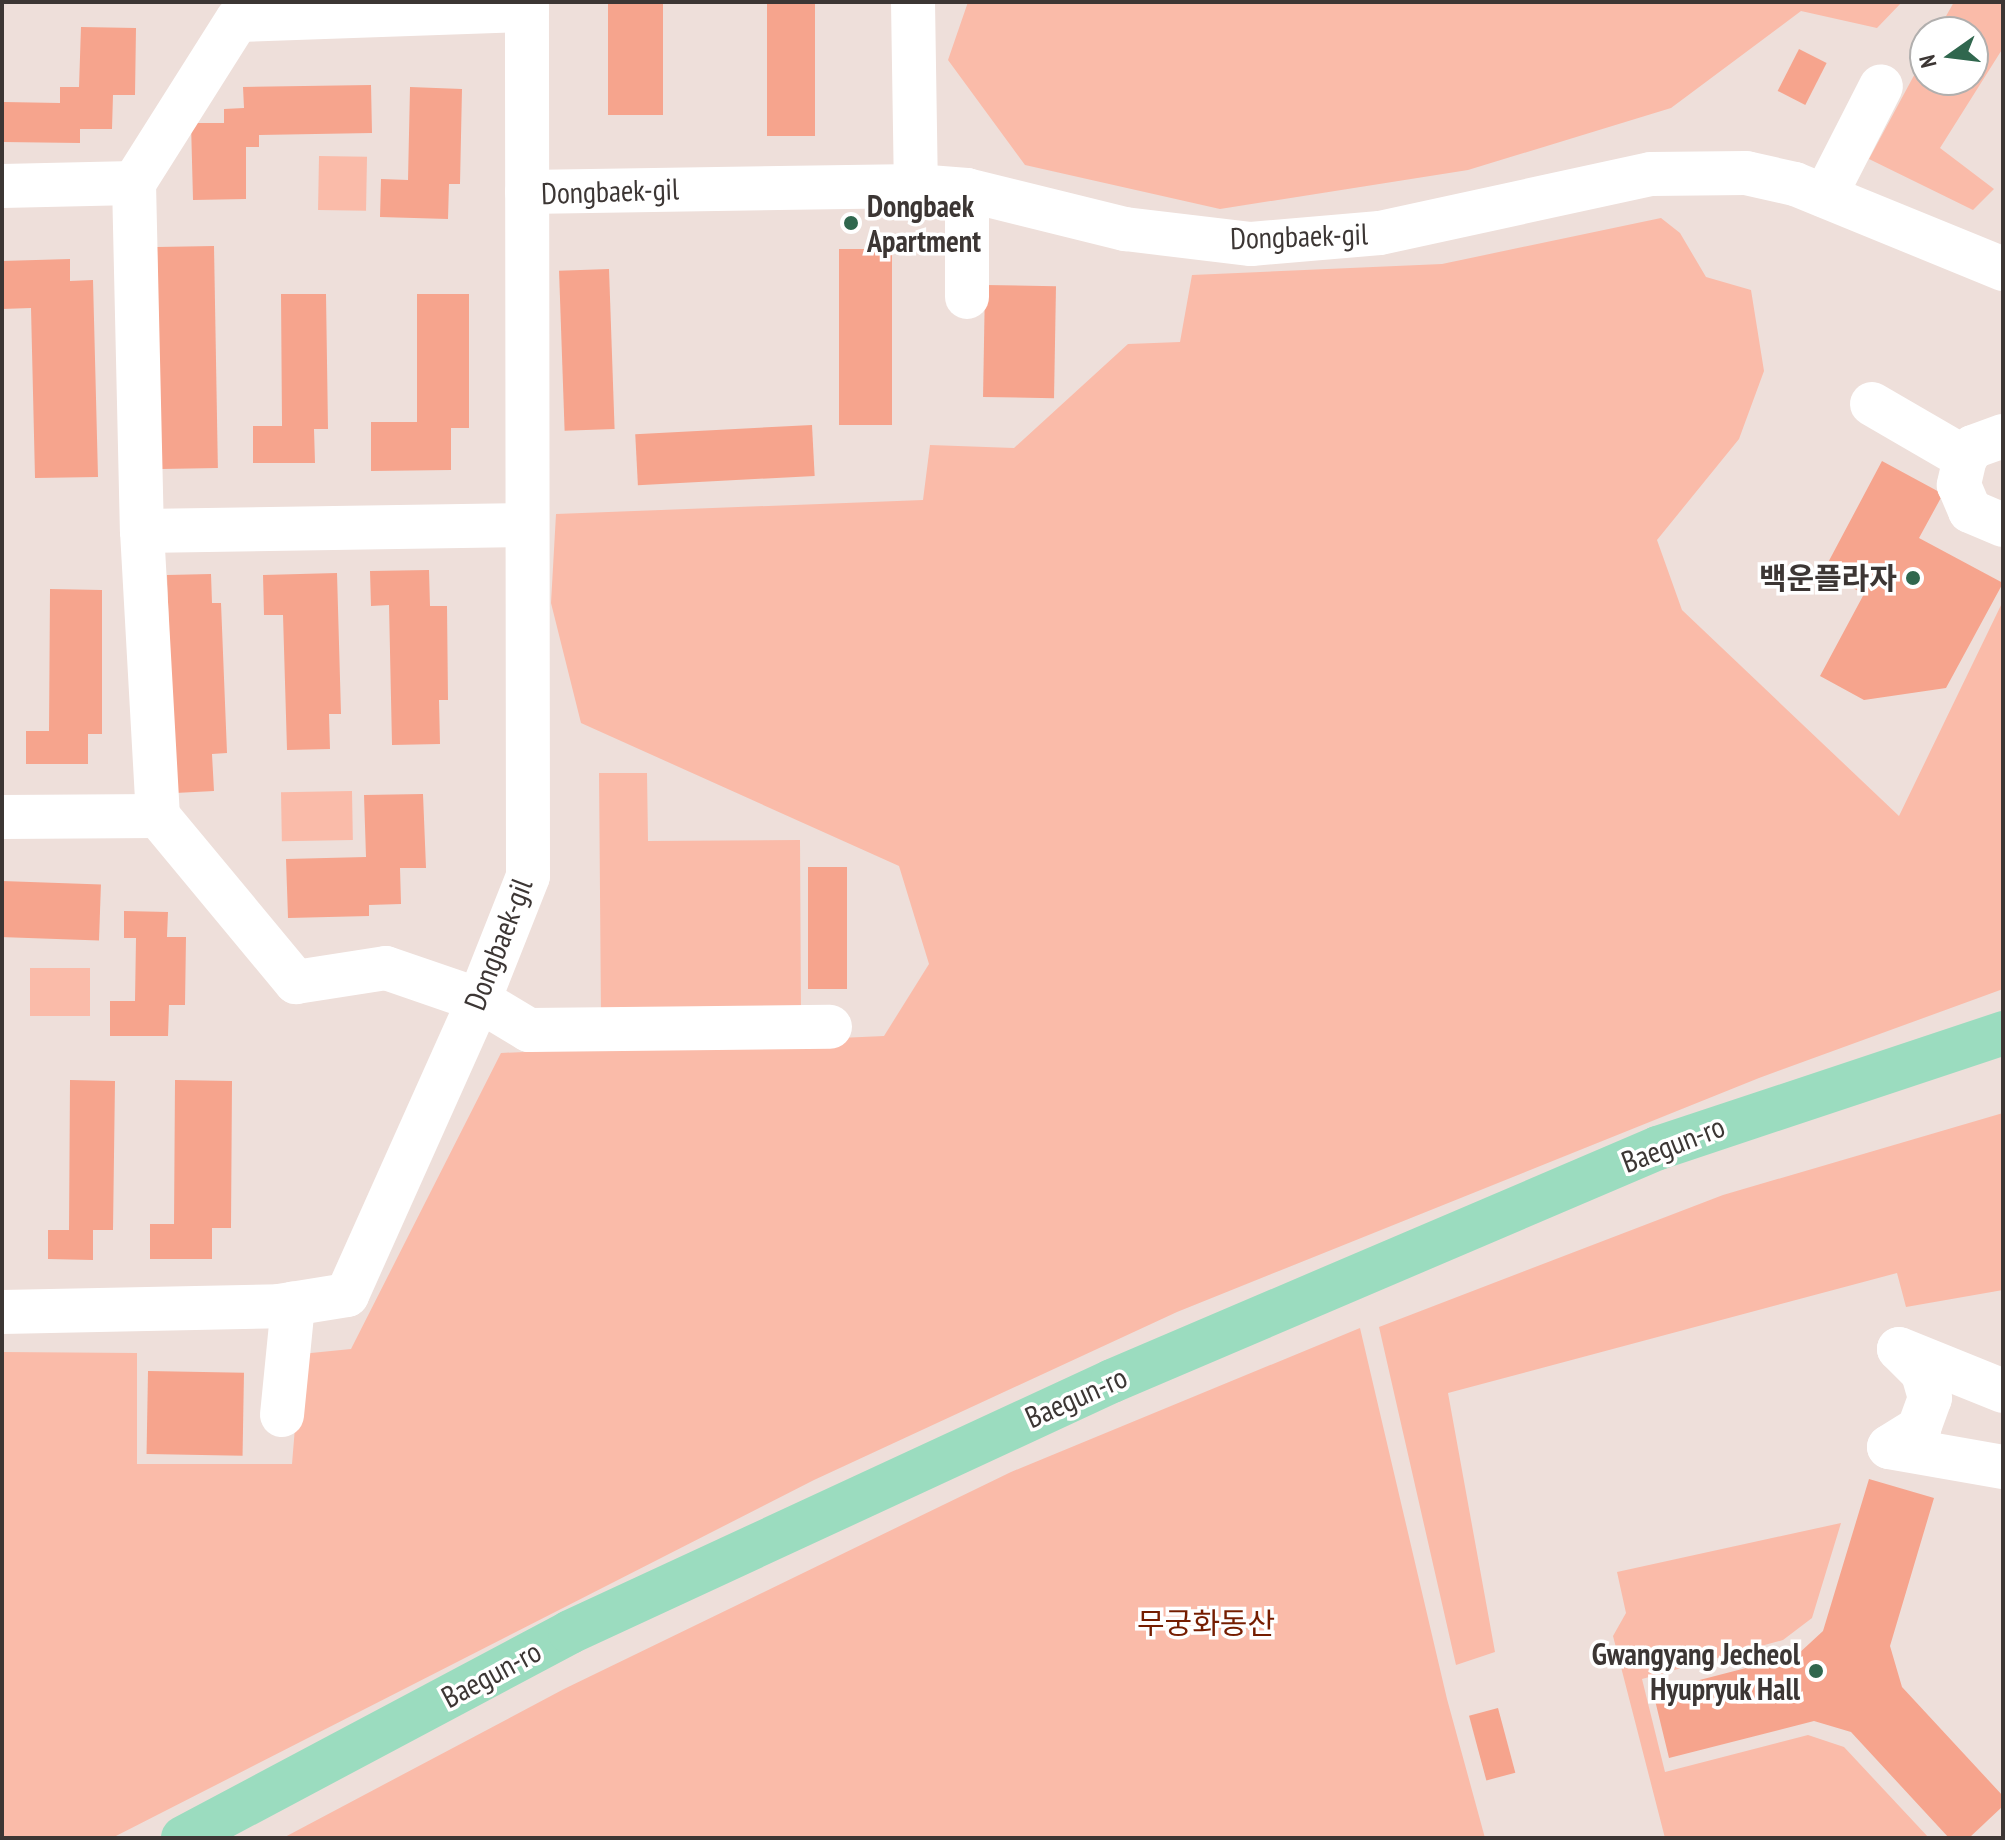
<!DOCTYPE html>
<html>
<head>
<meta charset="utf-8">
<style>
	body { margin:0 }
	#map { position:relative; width:2005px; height:1840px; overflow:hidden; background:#eedfda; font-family:"PT Sans Narrow","Noto Sans KR",sans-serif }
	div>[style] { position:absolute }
	.green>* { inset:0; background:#fabba9; transform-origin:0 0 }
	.building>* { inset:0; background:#f6a48d; transform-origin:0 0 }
	.minor>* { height:44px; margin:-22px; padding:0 22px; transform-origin:22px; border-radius:22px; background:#fff }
	.major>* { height:44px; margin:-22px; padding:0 22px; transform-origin:22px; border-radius:22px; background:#9bdcbf }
	.dots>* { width:22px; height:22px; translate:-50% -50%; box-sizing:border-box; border:4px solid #fff; border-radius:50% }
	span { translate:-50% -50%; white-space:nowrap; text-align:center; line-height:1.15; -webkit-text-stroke:7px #fff; paint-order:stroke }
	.street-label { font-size:30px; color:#3c3634 }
	.poi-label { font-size:30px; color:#3c3634; font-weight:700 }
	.left { translate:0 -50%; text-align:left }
	.right { translate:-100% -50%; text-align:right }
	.park-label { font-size:30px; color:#751d00 }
	.frame { position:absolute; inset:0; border:4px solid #3c3634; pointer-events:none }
	.north { position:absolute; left:1909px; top:16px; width:80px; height:80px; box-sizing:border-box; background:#fff; border:2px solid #b1afae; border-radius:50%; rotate:256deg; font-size:22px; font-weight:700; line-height:32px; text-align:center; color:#3c3634 }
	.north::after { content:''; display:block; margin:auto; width:28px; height:36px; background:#30674e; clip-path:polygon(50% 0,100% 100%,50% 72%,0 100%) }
</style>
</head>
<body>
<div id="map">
	<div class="green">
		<i style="clip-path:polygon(968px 2px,1902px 2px,1877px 28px,1801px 11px,1671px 108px,1468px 170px,1220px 209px,1025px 165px,948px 60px)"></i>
		<i style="clip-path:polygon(1954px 2px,2003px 2px,2003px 48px,1940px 148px,1994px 189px,1973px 210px,1869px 159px,1925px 55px,1925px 80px,1973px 80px,1973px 32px,1937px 32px)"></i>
		<i style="left:319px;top:156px;width:48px;height:54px;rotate:1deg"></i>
		<i style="clip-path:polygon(1661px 218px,1680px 233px,1706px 277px,1751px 290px,1764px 371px,1739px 439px,1657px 540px,1682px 610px,1899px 816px,2003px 601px,2003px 989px,1759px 1078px,1177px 1312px,814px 1480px,112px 1838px,2px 1838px,2px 1352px,137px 1353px,137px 1464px,292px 1464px,301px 1354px,351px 1349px,501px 1053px,884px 1036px,929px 964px,899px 866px,581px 723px,551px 603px,556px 514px,923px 500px,930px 445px,1014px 448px,1128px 344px,1180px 342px,1192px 275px,1442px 264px)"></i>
		<i style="clip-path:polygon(599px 773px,647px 773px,648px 841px,800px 840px,801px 1015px,601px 1016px)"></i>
		<i style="left:352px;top:791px;width:49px;height:71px;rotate:89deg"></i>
		<i style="left:30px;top:968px;width:60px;height:48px"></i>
		<i style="clip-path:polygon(2003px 1113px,2003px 1290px,1906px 1307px,1897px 1273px,1448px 1393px,1495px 1652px,1456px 1665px,1379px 1327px,1723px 1195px)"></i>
		<i style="clip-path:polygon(1360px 1328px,1447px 1699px,1485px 1838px,283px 1838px,564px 1689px,1011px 1472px)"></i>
		<i style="clip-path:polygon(1841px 1523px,1812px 1618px,1783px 1640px,1642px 1679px,1665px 1772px,1808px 1735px,1844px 1747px,1929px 1838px,1665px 1838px,1613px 1636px,1626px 1613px,1617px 1572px)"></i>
	</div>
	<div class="building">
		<i style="left:608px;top:2px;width:55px;height:113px"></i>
		<i style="left:767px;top:2px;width:48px;height:134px"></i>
		<i style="clip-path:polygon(81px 27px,136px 28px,135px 95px,113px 95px,112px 129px,80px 129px,80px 143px,3px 142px,4px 102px,60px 103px,60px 87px,79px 87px)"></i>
		<i style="left:1799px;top:49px;width:31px;height:47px;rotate:27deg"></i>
		<i style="clip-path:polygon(371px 85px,372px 133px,259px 135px,259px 147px,246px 147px,246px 199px,193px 200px,191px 123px,224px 123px,224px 109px,244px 108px,243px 87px)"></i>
		<i style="clip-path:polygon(410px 87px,462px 89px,460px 184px,449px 184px,448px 219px,380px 217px,381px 179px,408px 180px)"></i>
		<i style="left:214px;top:246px;width:222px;height:57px;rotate:89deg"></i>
		<i style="left:839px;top:249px;width:53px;height:176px"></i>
		<i style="clip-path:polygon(70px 259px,70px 281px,93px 280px,98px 477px,35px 478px,31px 308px,2px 309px,2px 261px)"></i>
		<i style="left:609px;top:269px;width:160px;height:50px;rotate:88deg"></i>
		<i style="left:985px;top:285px;width:71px;height:112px;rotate:1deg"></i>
		<i style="clip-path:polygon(281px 294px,326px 294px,328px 429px,314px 429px,315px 463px,253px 463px,253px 426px,282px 426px)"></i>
		<i style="clip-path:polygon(417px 294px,469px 294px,469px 428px,451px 428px,451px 470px,371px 471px,371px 422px,417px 422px)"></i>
		<i style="left:812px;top:425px;width:51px;height:177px;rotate:87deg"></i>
		<i style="clip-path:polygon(1882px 461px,1943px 494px,1919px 538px,2003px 583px,1946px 688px,1864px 700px,1820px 676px,1864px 594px,1823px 572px)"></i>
		<i style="clip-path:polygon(429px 570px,430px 606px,447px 606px,448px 700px,439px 700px,440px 744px,392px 745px,389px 605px,371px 606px,370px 571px)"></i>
		<i style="clip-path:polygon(337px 573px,341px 714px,329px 714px,330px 749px,287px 750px,283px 615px,264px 615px,263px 575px)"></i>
		<i style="clip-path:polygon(211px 574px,212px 603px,221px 603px,227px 753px,212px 754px,214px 791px,175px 793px,167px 575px)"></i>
		<i style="clip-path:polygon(50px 589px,102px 590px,102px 734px,88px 734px,88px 764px,26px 764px,26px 731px,49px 731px)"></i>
		<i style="clip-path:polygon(423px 794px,426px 868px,400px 868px,401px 904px,369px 905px,369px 916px,288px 918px,286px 859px,366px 857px,364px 795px)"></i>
		<i style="left:808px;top:867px;width:39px;height:122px"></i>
		<i style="left:2px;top:881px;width:99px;height:56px;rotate:2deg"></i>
		<i style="clip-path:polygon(124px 911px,168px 912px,167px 937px,186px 937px,185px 1005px,169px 1005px,168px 1036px,110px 1036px,110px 1001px,135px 1001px,136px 938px,124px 938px)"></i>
		<i style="clip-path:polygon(70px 1080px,115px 1081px,113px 1230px,93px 1230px,93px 1260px,48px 1259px,48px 1230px,69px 1230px)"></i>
		<i style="clip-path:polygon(175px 1080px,232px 1081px,231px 1228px,212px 1228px,212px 1259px,150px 1259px,150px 1224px,174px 1224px)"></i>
		<i style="left:148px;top:1371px;width:96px;height:83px;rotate:1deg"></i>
		<i style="clip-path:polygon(1869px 1479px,1934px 1498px,1890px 1646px,1902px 1687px,2003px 1796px,2003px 1806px,1969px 1838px,1949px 1838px,1851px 1732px,1814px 1721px,1669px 1758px,1653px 1692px,1797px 1655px,1823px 1631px)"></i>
		<i style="left:1498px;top:1708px;width:67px;height:30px;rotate:75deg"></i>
	</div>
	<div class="minor">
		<i style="left:913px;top:2px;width:184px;rotate:89.1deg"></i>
		<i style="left:527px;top:10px;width:290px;rotate:178deg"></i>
		<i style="left:237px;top:20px;width:193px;rotate:122.3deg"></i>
		<i style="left:134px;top:183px;width:348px;rotate:88.7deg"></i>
		<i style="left:142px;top:531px;width:285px;rotate:86.8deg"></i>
		<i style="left:158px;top:816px;width:216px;rotate:50.3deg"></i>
		<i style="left:296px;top:982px;width:91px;rotate:-8.8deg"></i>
		<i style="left:386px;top:968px;width:98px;rotate:19deg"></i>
		<i style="left:479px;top:1000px;width:58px;rotate:31deg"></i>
		<i style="left:529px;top:1030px;width:301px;rotate:-0.6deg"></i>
		<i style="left:2px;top:186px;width:132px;rotate:-1.3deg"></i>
		<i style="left:527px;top:192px;width:389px;rotate:-0.9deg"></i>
		<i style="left:916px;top:186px;width:51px;rotate:4.5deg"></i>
		<i style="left:967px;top:190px;width:163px;rotate:13.9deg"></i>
		<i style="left:1125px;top:229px;width:127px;rotate:6.8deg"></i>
		<i style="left:1251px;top:244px;width:129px;rotate:-4.9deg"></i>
		<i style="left:1380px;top:233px;width:277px;rotate:-12.3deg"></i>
		<i style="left:1651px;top:174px;width:95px;rotate:-0.6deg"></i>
		<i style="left:1746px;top:173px;width:50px;rotate:12.7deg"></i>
		<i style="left:1795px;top:184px;width:225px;rotate:22.2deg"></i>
		<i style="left:1825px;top:196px;width:123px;rotate:-63deg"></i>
		<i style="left:967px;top:297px;width:107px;rotate:-90deg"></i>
		<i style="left:1872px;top:404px;width:108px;rotate:30.1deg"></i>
		<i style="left:2003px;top:436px;width:32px;rotate:160deg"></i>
		<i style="left:1973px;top:447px;width:14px;rotate:126deg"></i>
		<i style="left:1965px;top:458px;width:28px;rotate:103deg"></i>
		<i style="left:1959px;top:485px;width:28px;rotate:67deg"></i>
		<i style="left:1970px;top:511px;width:36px;rotate:23deg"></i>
		<i style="left:142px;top:531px;width:384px;rotate:-0.9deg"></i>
		<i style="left:2px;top:817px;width:156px;rotate:-0.4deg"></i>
		<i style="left:2px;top:1312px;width:277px;rotate:-1.2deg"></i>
		<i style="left:279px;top:1306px;width:69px;rotate:-9.2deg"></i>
		<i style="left:347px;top:1295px;width:323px;rotate:-65.9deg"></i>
		<i style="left:479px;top:1000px;width:133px;rotate:-68.4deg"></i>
		<i style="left:528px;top:876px;width:874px;rotate:-90.07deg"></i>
		<i style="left:1899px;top:1349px;width:112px;rotate:22deg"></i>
		<i style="left:282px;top:1415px;width:112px;rotate:-84.3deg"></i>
		<i style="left:1889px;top:1447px;width:36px;rotate:-32deg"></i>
		<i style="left:1919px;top:1428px;width:32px;rotate:-70deg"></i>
		<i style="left:1930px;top:1398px;width:26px;rotate:-106deg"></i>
		<i style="left:1923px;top:1373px;width:34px;rotate:-135deg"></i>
		<i style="left:1889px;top:1447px;width:116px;rotate:10deg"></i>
	</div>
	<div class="major">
		<i style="left:183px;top:1838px;width:438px;rotate:-28deg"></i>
		<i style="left:570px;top:1632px;width:597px;rotate:-24.85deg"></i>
		<i style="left:1112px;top:1381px;width:594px;rotate:-23.11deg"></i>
		<i style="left:1658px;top:1148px;width:364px;rotate:-18.4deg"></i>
	</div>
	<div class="dots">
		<i style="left:851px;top:223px;background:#30674e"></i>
		<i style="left:1913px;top:578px;background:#30674e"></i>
		<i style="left:1816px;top:1671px;background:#30674e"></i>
	</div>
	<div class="street-label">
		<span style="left:610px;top:191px;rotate:-2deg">Dongbaek-gil</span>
		<span style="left:1299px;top:236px;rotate:-2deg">Dongbaek-gil</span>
		<span style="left:498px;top:944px;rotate:-69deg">Dongbaek-gil</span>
		<span style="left:1673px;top:1144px;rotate:-21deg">Baegun-ro</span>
		<span style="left:1076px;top:1397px;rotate:-24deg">Baegun-ro</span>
		<span style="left:491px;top:1674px;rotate:-28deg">Baegun-ro</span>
	</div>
	<div class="poi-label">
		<span class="left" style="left:867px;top:223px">Dongbaek<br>Apartment</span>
		<span class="right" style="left:1897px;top:578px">백운플라자</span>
		<span class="right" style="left:1800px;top:1671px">Gwangyang Jecheol<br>Hyupryuk Hall</span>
	</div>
	<div class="park-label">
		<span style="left:1206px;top:1623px">무궁화동산</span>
	</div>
	<div class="frame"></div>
	<div class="north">N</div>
</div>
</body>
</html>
